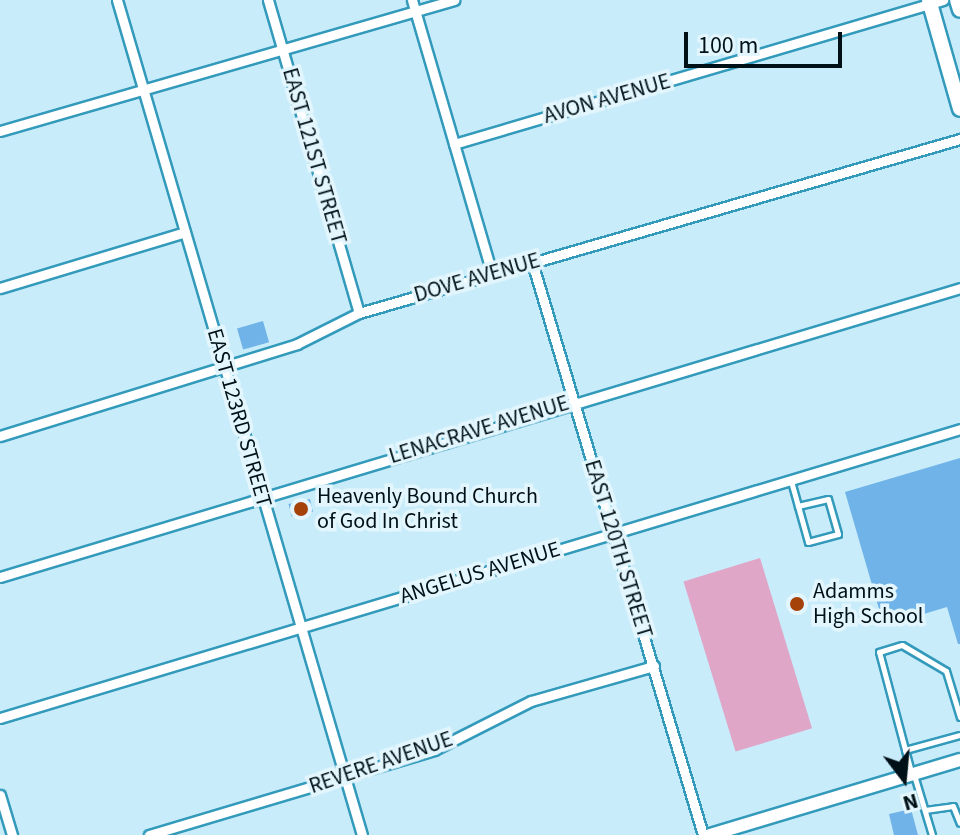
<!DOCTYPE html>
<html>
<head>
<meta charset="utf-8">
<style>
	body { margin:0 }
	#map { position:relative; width:960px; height:835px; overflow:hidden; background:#c8ecfa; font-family:"Source Sans 3",sans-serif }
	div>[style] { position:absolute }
	.green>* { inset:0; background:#e0a6c8; transform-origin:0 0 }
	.building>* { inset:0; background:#6fb3e8; transform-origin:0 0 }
	.roads { filter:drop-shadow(2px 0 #339abb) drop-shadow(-2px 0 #339abb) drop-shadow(0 2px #339abb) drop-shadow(0 -2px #339abb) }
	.service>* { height:5px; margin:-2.5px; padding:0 2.5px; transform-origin:2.5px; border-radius:2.5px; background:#fff }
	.minor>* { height:9px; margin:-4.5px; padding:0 4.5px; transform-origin:4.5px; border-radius:4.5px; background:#fff }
	.tertiary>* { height:12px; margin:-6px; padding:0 6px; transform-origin:6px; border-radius:6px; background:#fff }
	.secondary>* { height:14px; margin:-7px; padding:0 7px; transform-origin:7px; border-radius:7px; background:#fff }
	.dots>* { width:22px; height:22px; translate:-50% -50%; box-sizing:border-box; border:4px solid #e4f6fd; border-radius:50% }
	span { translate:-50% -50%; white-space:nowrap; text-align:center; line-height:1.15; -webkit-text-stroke:7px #e4f6fd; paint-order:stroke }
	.street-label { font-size:22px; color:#001017 }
	.poi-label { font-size:22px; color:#001017 }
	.left { translate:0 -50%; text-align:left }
	.north { position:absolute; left:864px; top:739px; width:80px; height:80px; -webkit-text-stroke:6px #e4f6fd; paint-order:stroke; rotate:164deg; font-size:22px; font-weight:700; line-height:32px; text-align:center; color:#001017 }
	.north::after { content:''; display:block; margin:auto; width:28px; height:36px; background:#001017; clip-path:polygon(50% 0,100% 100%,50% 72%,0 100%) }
	.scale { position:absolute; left:684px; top:32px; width:158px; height:36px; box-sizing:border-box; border:4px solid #001017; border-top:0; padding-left:10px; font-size:24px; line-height:28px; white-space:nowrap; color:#001017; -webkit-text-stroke:6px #e4f6fd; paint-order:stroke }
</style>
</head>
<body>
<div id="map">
	<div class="green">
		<i style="left:760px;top:558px;width:178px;height:80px;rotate:73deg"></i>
	</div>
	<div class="building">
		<i style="left:263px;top:321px;width:22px;height:27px;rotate:74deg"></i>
		<i style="clip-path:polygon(960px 458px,960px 644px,958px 644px,947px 607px,884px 626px,845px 492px)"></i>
		<i style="left:310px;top:499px;width:13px;height:22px;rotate:77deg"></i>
		<i style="clip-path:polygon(911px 809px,918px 835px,894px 835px,889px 814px)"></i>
	</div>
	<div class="roads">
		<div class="service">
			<i style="left:791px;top:481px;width:63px;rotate:74.4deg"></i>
			<i style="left:808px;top:542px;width:31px;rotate:-15deg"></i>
			<i style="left:838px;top:534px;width:36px;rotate:-106deg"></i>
			<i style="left:828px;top:499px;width:31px;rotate:167deg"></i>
			<i style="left:905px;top:750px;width:57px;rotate:-15.3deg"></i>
			<i style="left:911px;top:772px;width:124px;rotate:-104.9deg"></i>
			<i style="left:879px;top:652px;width:24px;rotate:-17deg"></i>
			<i style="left:902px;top:645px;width:51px;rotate:30.6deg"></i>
			<i style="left:946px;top:671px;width:48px;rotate:73.1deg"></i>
			<i style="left:914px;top:775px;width:63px;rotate:73.3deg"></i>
			<i style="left:925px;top:810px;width:28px;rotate:-8deg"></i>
			<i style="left:953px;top:806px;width:18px;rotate:68deg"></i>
		</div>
		<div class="minor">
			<i style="left:117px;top:0;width:870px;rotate:73.65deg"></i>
			<i style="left:268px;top:0;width:326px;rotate:73.8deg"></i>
			<i style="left:412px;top:0;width:284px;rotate:73.7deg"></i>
			<i style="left:0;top:131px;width:473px;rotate:-16.1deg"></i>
			<i style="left:454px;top:144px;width:510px;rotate:-16.41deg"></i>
			<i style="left:532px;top:262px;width:598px;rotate:73.38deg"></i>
			<i style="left:0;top:288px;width:193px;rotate:-16.8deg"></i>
			<i style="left:0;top:436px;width:311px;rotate:-17.2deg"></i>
			<i style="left:297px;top:344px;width:69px;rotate:-26.6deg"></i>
			<i style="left:359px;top:313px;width:626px;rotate:-16.15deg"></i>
			<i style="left:0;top:577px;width:1003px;rotate:-16.75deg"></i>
			<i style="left:0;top:718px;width:1003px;rotate:-16.75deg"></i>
			<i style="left:0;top:795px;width:42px;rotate:73.3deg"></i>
			<i style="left:149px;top:835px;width:297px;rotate:-16.6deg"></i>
			<i style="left:434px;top:750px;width:109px;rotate:-26.8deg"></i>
			<i style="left:531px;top:701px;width:128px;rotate:-15.9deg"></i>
		</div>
		<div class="tertiary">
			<i style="left:710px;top:835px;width:261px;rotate:-16.7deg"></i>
		</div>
		<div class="secondary">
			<i style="left:929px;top:0;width:113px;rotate:74.1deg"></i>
			<i style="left:957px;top:0;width:10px;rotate:73deg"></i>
		</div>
	</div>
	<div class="dots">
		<i style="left:301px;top:509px;background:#a5420a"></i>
		<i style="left:797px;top:604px;background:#a5420a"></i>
	</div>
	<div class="street-label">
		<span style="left:607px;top:99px;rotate:-16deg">AVON AVENUE</span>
		<span style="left:314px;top:156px;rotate:74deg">EAST 121ST STREET</span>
		<span style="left:477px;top:278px;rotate:-16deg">DOVE AVENUE</span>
		<span style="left:239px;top:418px;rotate:74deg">EAST 123RD STREET</span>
		<span style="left:479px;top:430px;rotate:-17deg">LENACRAVE AVENUE</span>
		<span style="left:618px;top:549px;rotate:73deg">EAST 120TH STREET</span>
		<span style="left:480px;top:573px;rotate:-17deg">ANGELUS AVENUE</span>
		<span style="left:381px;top:763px;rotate:-19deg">REVERE AVENUE</span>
	</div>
	<div class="poi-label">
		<span class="left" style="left:317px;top:509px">Heavenly Bound Church<br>of God In Christ</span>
		<span class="left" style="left:813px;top:604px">Adamms<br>High School</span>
	</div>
	<div class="north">N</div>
	<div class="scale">100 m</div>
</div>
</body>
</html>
